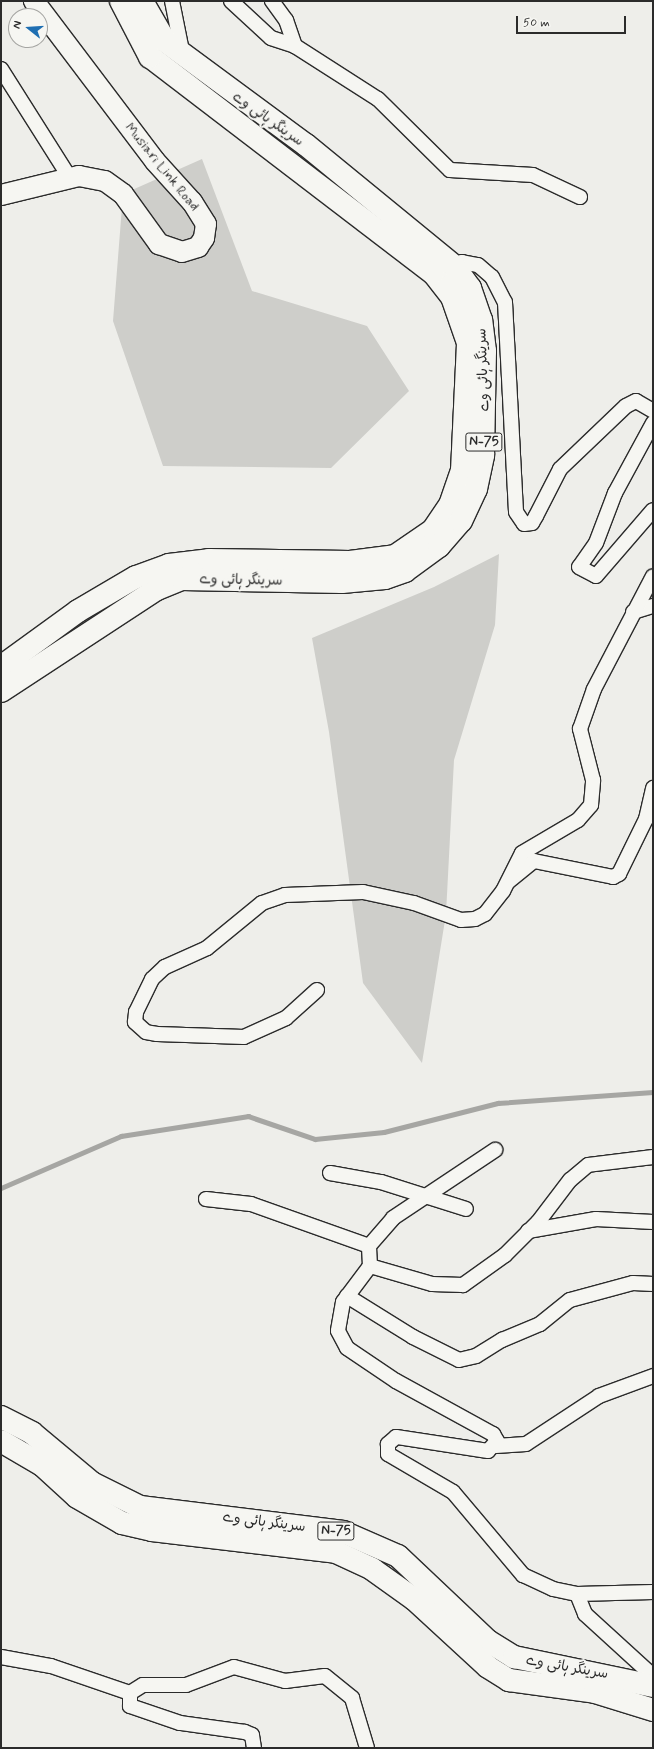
<!DOCTYPE html>
<html>
<head>
<meta charset="utf-8">
<style>
	body { margin:0 }
	#map { position:relative; width:654px; height:1749px; overflow:hidden; background:#eeeeea; font-family:Mynerve,"Playpen Sans Arabic",sans-serif }
	div>[style] { position:absolute }
	.green>* { inset:0; background:#cececa }
	.stream>* { height:4.5px; margin:-2.25px; padding:0 2.25px; transform-origin:2.25px; border-radius:2.25px; background:#a6a6a3 }
	.roads { filter:drop-shadow(1px 0 #2b2b2b) drop-shadow(-1px 0 #2b2b2b) drop-shadow(0 1px #2b2b2b) drop-shadow(0 -1px #2b2b2b) }
	.street>* { height:14px; margin:-7px; padding:0 7px; transform-origin:7px; border-radius:7px; background:#f6f6f2 }
	.secondary>* { height:20px; margin:-10px; padding:0 10px; transform-origin:10px; border-radius:10px; background:#f6f6f2 }
	.highway>* { height:22px; margin:-11px; padding:0 11px; transform-origin:11px; border-radius:11px; background:#f6f6f2 }
	span { translate:-50% -50%; white-space:nowrap; text-align:center; line-height:1.15; -webkit-text-stroke:4px #f6f6f2; paint-order:stroke }
	.shield-label span { padding:1px 3px; background:#f6f6f2; border:1px solid; border-radius:3px; -webkit-text-stroke-width:0 }
	.shield-label { font-size:13px; color:#2b2b2b; font-weight:700 }
	.street-label { font-size:14px; color:#2b2b2b }
	.frame { position:absolute; inset:0; border:2px solid #2b2b2b; pointer-events:none }
	.north { position:absolute; left:8px; top:8px; width:40px; height:40px; box-sizing:border-box; background:#f6f6f2; border:1px solid #a5a5a2; border-radius:50%; rotate:287deg; font-size:11px; font-weight:700; line-height:16px; text-align:center; color:#2b2b2b }
	.north::after { content:''; display:block; margin:auto; width:14px; height:18px; background:#1f6fb2; clip-path:polygon(50% 0,100% 100%,50% 72%,0 100%) }
	.scale { position:absolute; left:516px; top:16px; width:110px; height:18px; box-sizing:border-box; border:2px solid #2b2b2b; border-top:0; padding-left:5px; font-size:12px; line-height:14px; white-space:nowrap; color:#2b2b2b; -webkit-text-stroke:3px #f6f6f2; paint-order:stroke }
</style>
</head>
<body>
<div id="map">
	<div class="green">
		<i style="clip-path:polygon(202px 159px,252px 291px,367px 326px,409px 391px,331px 468px,163px 466px,113px 321px,123px 194px)"></i>
		<i style="clip-path:polygon(499px 554px,495px 625px,454px 760px,446px 914px,422px 1063px,363px 983px,329px 732px,312px 638px,434px 587px)"></i>
	</div>
	<div class="stream">
		<i style="left:1px;top:1188px;width:131px;rotate:-23.4deg"></i>
		<i style="left:121px;top:1136px;width:129px;rotate:-8.9deg"></i>
		<i style="left:248px;top:1116px;width:71px;rotate:18.9deg"></i>
		<i style="left:315px;top:1139px;width:69px;rotate:-5.8deg"></i>
		<i style="left:384px;top:1132px;width:118px;rotate:-14.3deg"></i>
		<i style="left:498px;top:1103px;width:155px;rotate:-4.1deg"></i>
	</div>
	<div class="roads">
		<div class="street">
			<i style="left:172px;top:1px;width:56px;rotate:78.7deg"></i>
			<i style="left:231px;top:1px;width:54px;rotate:42.8deg"></i>
			<i style="left:271px;top:38px;width:25px;rotate:18deg"></i>
			<i style="left:295px;top:46px;width:98px;rotate:32.6deg"></i>
			<i style="left:378px;top:99px;width:101px;rotate:44.6deg"></i>
			<i style="left:450px;top:170px;width:83px;rotate:3.4deg"></i>
			<i style="left:533px;top:175px;width:52px;rotate:25.1deg"></i>
			<i style="left:272px;top:1px;width:24px;rotate:54deg"></i>
			<i style="left:286px;top:20px;width:28px;rotate:71deg"></i>
			<i style="left:1px;top:69px;width:129px;rotate:57.7deg"></i>
			<i style="left:454px;top:266px;width:9px;rotate:-27deg"></i>
			<i style="left:462px;top:262px;width:16px;rotate:11deg"></i>
			<i style="left:478px;top:265px;width:18px;rotate:41deg"></i>
			<i style="left:492px;top:277px;width:28px;rotate:63deg"></i>
			<i style="left:505px;top:302px;width:210px;rotate:87deg"></i>
			<i style="left:516px;top:512px;width:14px;rotate:56deg"></i>
			<i style="left:524px;top:524px;width:8px;rotate:-7deg"></i>
			<i style="left:532px;top:523px;width:8px;rotate:-60deg"></i>
			<i style="left:536px;top:516px;width:53px;rotate:-62.9deg"></i>
			<i style="left:560px;top:469px;width:91px;rotate:-43.7deg"></i>
			<i style="left:626px;top:406px;width:11px;rotate:-27deg"></i>
			<i style="left:636px;top:401px;width:20px;rotate:30deg"></i>
			<i style="left:653px;top:423px;width:80px;rotate:118.5deg"></i>
			<i style="left:615px;top:493px;width:53px;rotate:110.8deg"></i>
			<i style="left:596px;top:543px;width:29px;rotate:125deg"></i>
			<i style="left:579px;top:567px;width:19px;rotate:28deg"></i>
			<i style="left:596px;top:576px;width:87px;rotate:-49.2deg"></i>
			<i style="left:633px;top:612px;width:21px;rotate:-17deg"></i>
			<i style="left:509px;top:881px;width:32px;rotate:-39deg"></i>
			<i style="left:534px;top:861px;width:81px;rotate:11.4deg"></i>
			<i style="left:613px;top:877px;width:7px;rotate:-27deg"></i>
			<i style="left:619px;top:874px;width:61px;rotate:-63.9deg"></i>
			<i style="left:646px;top:819px;width:32px;rotate:-77deg"></i>
			<i style="left:317px;top:990px;width:42px;rotate:137.9deg"></i>
			<i style="left:286px;top:1018px;width:46px;rotate:155.7deg"></i>
			<i style="left:244px;top:1037px;width:87px;rotate:-178deg"></i>
			<i style="left:157px;top:1034px;width:11px;rotate:-170deg"></i>
			<i style="left:146px;top:1032px;width:15px;rotate:-138deg"></i>
			<i style="left:135px;top:1022px;width:10px;rotate:-84deg"></i>
			<i style="left:136px;top:1012px;width:37px;rotate:-64deg"></i>
			<i style="left:152px;top:979px;width:18px;rotate:-43deg"></i>
			<i style="left:165px;top:967px;width:46px;rotate:-24.3deg"></i>
			<i style="left:207px;top:948px;width:71px;rotate:-39.3deg"></i>
			<i style="left:262px;top:903px;width:24px;rotate:-19deg"></i>
			<i style="left:285px;top:895px;width:78px;rotate:-2.2deg"></i>
			<i style="left:363px;top:892px;width:52px;rotate:12.2deg"></i>
			<i style="left:414px;top:903px;width:50px;rotate:19.9deg"></i>
			<i style="left:461px;top:920px;width:14px;rotate:-4deg"></i>
			<i style="left:475px;top:919px;width:11px;rotate:-27deg"></i>
			<i style="left:485px;top:914px;width:29px;rotate:-52deg"></i>
			<i style="left:503px;top:891px;width:42px;rotate:-63.4deg"></i>
			<i style="left:522px;top:853px;width:65px;rotate:-30.5deg"></i>
			<i style="left:578px;top:820px;width:20px;rotate:-49deg"></i>
			<i style="left:591px;top:805px;width:25px;rotate:-85deg"></i>
			<i style="left:593px;top:780px;width:53px;rotate:-104.3deg"></i>
			<i style="left:580px;top:729px;width:42px;rotate:-70.7deg"></i>
			<i style="left:594px;top:689px;width:127px;rotate:-62.4deg"></i>
			<i style="left:653px;top:1157px;width:65px;rotate:173deg"></i>
			<i style="left:588px;top:1165px;width:23px;rotate:140deg"></i>
			<i style="left:570px;top:1180px;width:53px;rotate:127.3deg"></i>
			<i style="left:538px;top:1222px;width:47px;rotate:135deg"></i>
			<i style="left:505px;top:1255px;width:52px;rotate:144.5deg"></i>
			<i style="left:463px;top:1285px;width:31px;rotate:-178deg"></i>
			<i style="left:432px;top:1284px;width:65px;rotate:-163.8deg"></i>
			<i style="left:370px;top:1266px;width:45px;rotate:126.9deg"></i>
			<i style="left:343px;top:1302px;width:29px;rotate:100deg"></i>
			<i style="left:338px;top:1331px;width:19px;rotate:62deg"></i>
			<i style="left:347px;top:1348px;width:59px;rotate:34deg"></i>
			<i style="left:396px;top:1381px;width:111px;rotate:28.7deg"></i>
			<i style="left:493px;top:1434px;width:8px;rotate:60deg"></i>
			<i style="left:497px;top:1441px;width:13px;rotate:132deg"></i>
			<i style="left:488px;top:1451px;width:93px;rotate:-171.3deg"></i>
			<i style="left:396px;top:1437px;width:11px;rotate:139deg"></i>
			<i style="left:388px;top:1444px;width:10px;rotate:90deg"></i>
			<i style="left:388px;top:1454px;width:75px;rotate:30.3deg"></i>
			<i style="left:453px;top:1492px;width:109px;rotate:49.9deg"></i>
			<i style="left:523px;top:1575px;width:33px;rotate:25deg"></i>
			<i style="left:553px;top:1589px;width:25px;rotate:12deg"></i>
			<i style="left:577px;top:1594px;width:22px;rotate:68deg"></i>
			<i style="left:585px;top:1614px;width:92px;rotate:42.4deg"></i>
			<i style="left:330px;top:1173px;width:52px;rotate:10deg"></i>
			<i style="left:381px;top:1182px;width:89px;rotate:17.6deg"></i>
			<i style="left:206px;top:1199px;width:45px;rotate:6.3deg"></i>
			<i style="left:251px;top:1204px;width:125px;rotate:19.6deg"></i>
			<i style="left:528px;top:1231px;width:69px;rotate:-10deg"></i>
			<i style="left:596px;top:1219px;width:57px;rotate:3deg"></i>
			<i style="left:370px;top:1266px;width:20px;rotate:-93deg"></i>
			<i style="left:369px;top:1246px;width:37px;rotate:-49deg"></i>
			<i style="left:393px;top:1218px;width:123px;rotate:-33.7deg"></i>
			<i style="left:347px;top:1296px;width:78px;rotate:31.8deg"></i>
			<i style="left:413px;top:1337px;width:51px;rotate:26.6deg"></i>
			<i style="left:459px;top:1360px;width:17px;rotate:-13deg"></i>
			<i style="left:476px;top:1356px;width:31px;rotate:-32deg"></i>
			<i style="left:502px;top:1340px;width:41px;rotate:-22.8deg"></i>
			<i style="left:540px;top:1324px;width:38px;rotate:-39deg"></i>
			<i style="left:570px;top:1300px;width:65px;rotate:-15.1deg"></i>
			<i style="left:633px;top:1283px;width:20px;rotate:3deg"></i>
			<i style="left:496px;top:1446px;width:30px;rotate:-4deg"></i>
			<i style="left:526px;top:1444px;width:87px;rotate:-33.3deg"></i>
			<i style="left:599px;top:1396px;width:58px;rotate:-20.3deg"></i>
			<i style="left:577px;top:1594px;width:76px;rotate:-1.5deg"></i>
			<i style="left:1px;top:1657px;width:51px;rotate:10.2deg"></i>
			<i style="left:51px;top:1666px;width:83px;rotate:18.9deg"></i>
			<i style="left:254px;top:1748px;width:13px;rotate:-99deg"></i>
			<i style="left:252px;top:1735px;width:8px;rotate:-157deg"></i>
			<i style="left:245px;top:1732px;width:66px;rotate:-172.1deg"></i>
			<i style="left:180px;top:1723px;width:53px;rotate:-161.2deg"></i>
			<i style="left:130px;top:1706px;width:13px;rotate:-90deg"></i>
			<i style="left:130px;top:1693px;width:15px;rotate:-32deg"></i>
			<i style="left:143px;top:1685px;width:43px"></i>
			<i style="left:186px;top:1685px;width:51px;rotate:-20.6deg"></i>
			<i style="left:234px;top:1667px;width:53px;rotate:15.4deg"></i>
			<i style="left:285px;top:1681px;width:40px;rotate:-7.1deg"></i>
			<i style="left:325px;top:1676px;width:35px;rotate:39deg"></i>
			<i style="left:352px;top:1698px;width:52px;rotate:73.3deg"></i>
		</div>
		<div class="secondary">
			<i style="left:1px;top:195px;width:80px;rotate:-13.7deg"></i>
			<i style="left:79px;top:176px;width:26px;rotate:11deg"></i>
			<i style="left:105px;top:181px;width:22px;rotate:36deg"></i>
			<i style="left:123px;top:194px;width:62px;rotate:54.2deg"></i>
			<i style="left:159px;top:244px;width:24px;rotate:19deg"></i>
			<i style="left:182px;top:252px;width:17px;rotate:-17deg"></i>
			<i style="left:198px;top:247px;width:11px;rotate:-56deg"></i>
			<i style="left:204px;top:238px;width:14px;rotate:-82deg"></i>
			<i style="left:206px;top:224px;width:26px;rotate:-122deg"></i>
			<i style="left:192px;top:202px;width:55px;rotate:-132.1deg"></i>
			<i style="left:155px;top:161px;width:201px;rotate:-127.1deg"></i>
		</div>
		<div class="highway">
			<i style="left:1px;top:667px;width:95px;rotate:-36deg"></i>
			<i style="left:78px;top:611px;width:67px;rotate:-30.4deg"></i>
			<i style="left:136px;top:577px;width:35px;rotate:-20deg"></i>
			<i style="left:169px;top:565px;width:40px;rotate:-7.1deg"></i>
			<i style="left:209px;top:560px;width:141px;rotate:0.8deg"></i>
			<i style="left:350px;top:562px;width:45px;rotate:-7.6deg"></i>
			<i style="left:395px;top:556px;width:46px;rotate:-34.4deg"></i>
			<i style="left:433px;top:530px;width:30px;rotate:-56deg"></i>
			<i style="left:450px;top:505px;width:36px;rotate:-71deg"></i>
			<i style="left:462px;top:471px;width:128px;rotate:-87.3deg"></i>
			<i style="left:468px;top:343px;width:49px;rotate:-109.2deg"></i>
			<i style="left:452px;top:297px;width:31px;rotate:-128deg"></i>
			<i style="left:433px;top:273px;width:356px;rotate:-142.6deg"></i>
			<i style="left:150px;top:57px;width:63px;rotate:-117.4deg"></i>
			<i style="left:1px;top:691px;width:186px;rotate:-33.2deg"></i>
			<i style="left:157px;top:589px;width:27px;rotate:-22deg"></i>
			<i style="left:182px;top:579px;width:160px;rotate:1.1deg"></i>
			<i style="left:342px;top:582px;width:43px;rotate:-5.3deg"></i>
			<i style="left:385px;top:578px;width:21px;rotate:-19deg"></i>
			<i style="left:405px;top:571px;width:42px;rotate:-36.3deg"></i>
			<i style="left:439px;top:546px;width:33px;rotate:-49deg"></i>
			<i style="left:461px;top:521px;width:35px;rotate:-65deg"></i>
			<i style="left:476px;top:489px;width:35px;rotate:-78deg"></i>
			<i style="left:483px;top:455px;width:104px;rotate:-88.9deg"></i>
			<i style="left:485px;top:351px;width:31px;rotate:-97deg"></i>
			<i style="left:481px;top:320px;width:34px;rotate:-109deg"></i>
			<i style="left:470px;top:288px;width:27px;rotate:-126deg"></i>
			<i style="left:454px;top:266px;width:191px;rotate:-140.7deg"></i>
			<i style="left:306px;top:145px;width:175px;rotate:-143.6deg"></i>
			<i style="left:165px;top:41px;width:46px;rotate:-119.9deg"></i>
			<i style="left:1px;top:1417px;width:35px;rotate:27deg"></i>
			<i style="left:32px;top:1433px;width:78px;rotate:39.8deg"></i>
			<i style="left:92px;top:1483px;width:54px;rotate:26.6deg"></i>
			<i style="left:140px;top:1507px;width:205px;rotate:7deg"></i>
			<i style="left:343px;top:1532px;width:60px;rotate:23.6deg"></i>
			<i style="left:398px;top:1556px;width:124px;rotate:43.4deg"></i>
			<i style="left:488px;top:1641px;width:31px;rotate:32deg"></i>
			<i style="left:514px;top:1657px;width:142px;rotate:11.8deg"></i>
			<i style="left:1px;top:1441px;width:48px;rotate:30.3deg"></i>
			<i style="left:42px;top:1465px;width:47px;rotate:42.4deg"></i>
			<i style="left:77px;top:1497px;width:52px;rotate:30deg"></i>
			<i style="left:122px;top:1523px;width:31px;rotate:13deg"></i>
			<i style="left:152px;top:1530px;width:185px;rotate:6.8deg"></i>
			<i style="left:336px;top:1552px;width:40px;rotate:25deg"></i>
			<i style="left:372px;top:1569px;width:52px;rotate:35.5deg"></i>
			<i style="left:414px;top:1599px;width:100px;rotate:42.6deg"></i>
			<i style="left:488px;top:1667px;width:25px;rotate:32deg"></i>
			<i style="left:509px;top:1680px;width:87px;rotate:7.9deg"></i>
			<i style="left:595px;top:1692px;width:61px;rotate:17.2deg"></i>
		</div>
	</div>
	<div class="shield-label">
		<span style="left:484px;top:442px">N-75</span>
		<span style="left:336px;top:1531px">N-75</span>
	</div>
	<div class="street-label">
		<span style="left:268px;top:119px;rotate:35deg">سرینگر ہائی وے</span>
		<span style="left:162px;top:167px;rotate:51deg">Musiari Link Road</span>
		<span style="left:483px;top:370px;rotate:-92deg">سرینگر ہائی وے</span>
		<span style="left:241px;top:580px;rotate:1deg">سرینگر ہائی وے</span>
		<span style="left:264px;top:1522px;rotate:7deg">سرینگر ہائی وے</span>
		<span style="left:567px;top:1667px;rotate:10deg">سرینگر ہائی وے</span>
	</div>
	<div class="frame"></div>
	<div class="north">N</div>
	<div class="scale">50 m</div>
</div>
</body>
</html>
